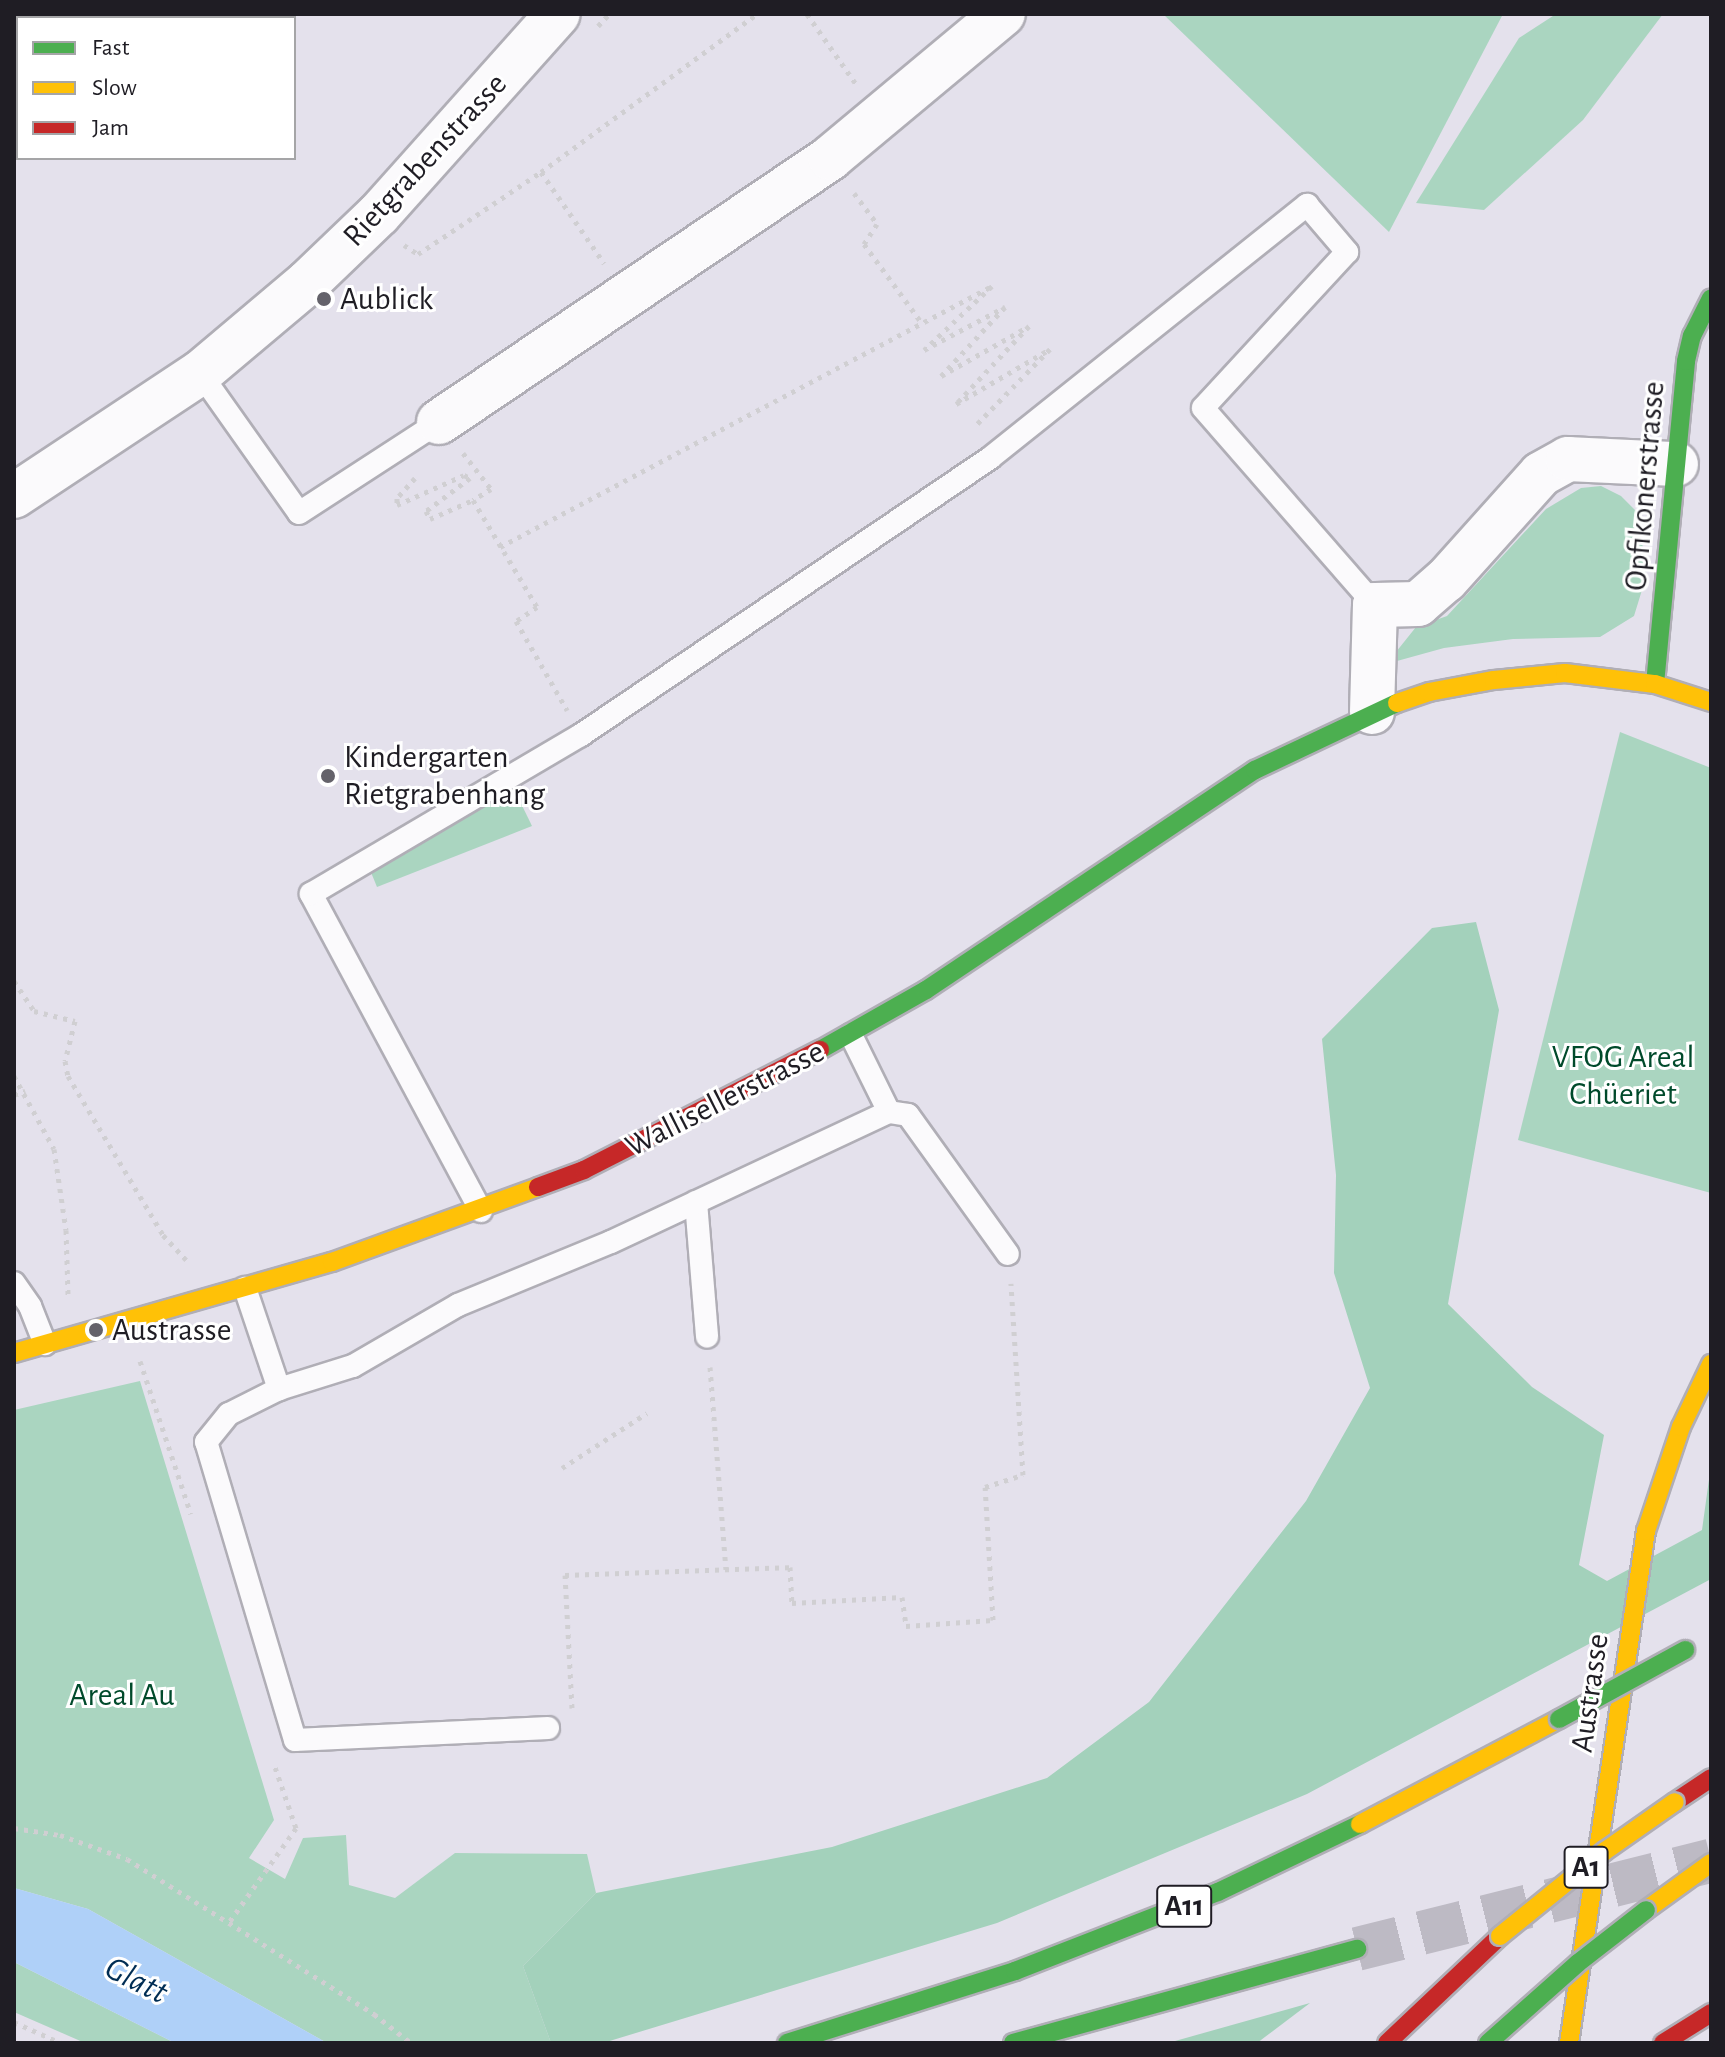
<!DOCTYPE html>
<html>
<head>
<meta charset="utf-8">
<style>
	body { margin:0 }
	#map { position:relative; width:1725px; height:2057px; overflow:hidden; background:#e4e1ec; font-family:"Alegreya Sans",sans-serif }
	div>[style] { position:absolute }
	.green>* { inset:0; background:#aad5c0 }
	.forest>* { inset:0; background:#a3d1bb }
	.water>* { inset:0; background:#afd0f8 }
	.highway-tunnel>* { height:44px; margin-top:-22px; transform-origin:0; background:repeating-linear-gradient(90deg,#bdbac4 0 44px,transparent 0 66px) }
	.path>* { height:5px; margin-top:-2.5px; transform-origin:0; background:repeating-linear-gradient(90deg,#d0cfd2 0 4px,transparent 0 10px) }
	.roads { filter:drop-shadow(2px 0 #b0aeb6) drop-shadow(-2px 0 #b0aeb6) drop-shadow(0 2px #b0aeb6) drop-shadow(0 -2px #b0aeb6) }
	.lane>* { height:22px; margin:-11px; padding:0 11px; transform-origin:11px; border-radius:11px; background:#fbfafc }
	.street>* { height:44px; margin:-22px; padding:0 22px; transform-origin:22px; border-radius:22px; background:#fbfafc }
	.fast>* { height:18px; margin:-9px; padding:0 9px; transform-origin:9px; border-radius:9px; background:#4caf50 }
	.slow>* { height:18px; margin:-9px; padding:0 9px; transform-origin:9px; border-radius:9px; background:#ffc107 }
	.jam>* { height:18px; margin:-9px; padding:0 9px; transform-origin:9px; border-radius:9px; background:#c62828 }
	.bridges { filter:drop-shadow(2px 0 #b0aeb6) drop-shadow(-2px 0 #b0aeb6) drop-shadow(0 2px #b0aeb6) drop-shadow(0 -2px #b0aeb6) }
	.fast-bridge>* { height:18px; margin:-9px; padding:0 9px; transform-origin:9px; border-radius:9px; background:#4caf50 }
	.slow-bridge>* { height:18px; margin:-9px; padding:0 9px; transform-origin:9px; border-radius:9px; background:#ffc107 }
	.dots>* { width:22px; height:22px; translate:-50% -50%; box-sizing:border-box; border:4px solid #fff; border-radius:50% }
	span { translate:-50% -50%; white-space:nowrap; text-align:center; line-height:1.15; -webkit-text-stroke:6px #fff; paint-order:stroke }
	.shield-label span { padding:2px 6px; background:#fff; border:2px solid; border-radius:6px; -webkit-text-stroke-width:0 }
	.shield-label { font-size:30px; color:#1f1d24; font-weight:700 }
	.street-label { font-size:32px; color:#1f1d24 }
	.poi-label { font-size:32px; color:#1f1d24 }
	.left { translate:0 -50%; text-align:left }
	.park-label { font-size:32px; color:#004a2b }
	.water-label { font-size:34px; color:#002d54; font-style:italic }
	.frame { position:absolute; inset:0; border:16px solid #1f1d24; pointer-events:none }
	.legend { position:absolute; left:16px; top:16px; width:280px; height:144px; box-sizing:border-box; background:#fff; border:2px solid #a5a5a7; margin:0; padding:10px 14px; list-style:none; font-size:24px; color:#1f1d24 }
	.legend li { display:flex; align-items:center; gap:16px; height:40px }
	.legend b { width:40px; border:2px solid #a5a5a7 }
</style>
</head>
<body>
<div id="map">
	<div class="green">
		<i style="clip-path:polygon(1163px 14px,1503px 14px,1389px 232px)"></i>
		<i style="clip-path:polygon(1556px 14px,1663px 14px,1583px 120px,1484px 210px,1416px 203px,1519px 38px)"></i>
		<i style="clip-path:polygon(1601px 486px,1621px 496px,1639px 514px,1646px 577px,1634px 616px,1600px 637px,1513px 639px,1444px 648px,1397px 661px,1392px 657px,1416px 627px,1447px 616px,1546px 509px,1581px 488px)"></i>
		<i style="clip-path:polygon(1620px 732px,1711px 768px,1711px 1193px,1518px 1140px)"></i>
		<i style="clip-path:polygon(514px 789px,532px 826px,377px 887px,368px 865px)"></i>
		<i style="clip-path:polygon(140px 1381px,274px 1820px,249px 1858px,285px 1879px,303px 1838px,346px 1835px,349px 1885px,395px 1898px,455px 1853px,587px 1854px,596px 1893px,523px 1966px,551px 2043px,327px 2043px,88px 1909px,14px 1888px,14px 1410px)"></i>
		<i style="clip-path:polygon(14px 1962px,175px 2043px,85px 2043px,14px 2012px)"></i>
	</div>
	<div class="forest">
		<i style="clip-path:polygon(1476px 922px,1499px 1010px,1448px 1304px,1532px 1387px,1604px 1435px,1579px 1565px,1607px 1581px,1702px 1530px,1711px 1465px,1711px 1579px,1307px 1794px,997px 1923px,603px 2043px,551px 2043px,523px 1966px,596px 1893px,832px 1847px,1047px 1778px,1149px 1702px,1306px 1501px,1370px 1388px,1334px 1273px,1336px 1175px,1322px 1039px,1432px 928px)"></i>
		<i style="clip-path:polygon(1310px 2003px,1257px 2043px,1168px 2043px)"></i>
	</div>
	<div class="water">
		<i style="clip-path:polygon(14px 1888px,88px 1909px,327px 2043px,175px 2043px,14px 1962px)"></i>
	</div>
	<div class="highway-tunnel">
		<i style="left:1357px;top:1949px;width:365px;rotate:-14deg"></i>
	</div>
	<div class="path">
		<i style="left:807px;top:14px;width:85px;rotate:55deg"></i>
		<i style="left:598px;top:26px;width:16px;rotate:-47deg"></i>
		<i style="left:541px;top:172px;width:111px;rotate:55.3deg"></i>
		<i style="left:854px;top:193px;width:39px;rotate:53deg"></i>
		<i style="left:877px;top:224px;width:24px;rotate:123deg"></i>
		<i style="left:864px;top:244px;width:97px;rotate:53.8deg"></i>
		<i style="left:404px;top:245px;width:17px;rotate:33deg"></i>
		<i style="left:418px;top:254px;width:148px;rotate:-33.7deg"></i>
		<i style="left:541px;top:172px;width:268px;rotate:-36.2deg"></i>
		<i style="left:463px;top:453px;width:46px;rotate:52.1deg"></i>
		<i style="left:491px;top:489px;width:21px;rotate:149deg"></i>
		<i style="left:473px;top:500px;width:125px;rotate:59.1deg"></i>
		<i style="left:537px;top:607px;width:25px;rotate:146deg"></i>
		<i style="left:516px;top:621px;width:103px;rotate:60.2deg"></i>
		<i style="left:415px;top:478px;width:27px;rotate:132deg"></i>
		<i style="left:397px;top:498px;width:7px;rotate:90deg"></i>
		<i style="left:397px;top:505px;width:73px;rotate:-24.1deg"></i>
		<i style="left:464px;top:475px;width:7px;rotate:27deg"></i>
		<i style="left:470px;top:478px;width:55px;rotate:143.1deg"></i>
		<i style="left:426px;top:511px;width:9px;rotate:63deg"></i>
		<i style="left:430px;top:519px;width:47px;rotate:-23.8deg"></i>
		<i style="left:500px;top:547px;width:557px;rotate:-27.95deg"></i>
		<i style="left:992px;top:286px;width:93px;rotate:136.7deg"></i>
		<i style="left:924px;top:350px;width:92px;rotate:-28deg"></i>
		<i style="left:1005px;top:307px;width:94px;rotate:132.8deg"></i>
		<i style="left:941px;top:376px;width:101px;rotate:-29.6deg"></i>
		<i style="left:1029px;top:326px;width:107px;rotate:133.1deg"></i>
		<i style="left:956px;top:404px;width:109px;rotate:-30.3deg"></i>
		<i style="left:1050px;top:349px;width:106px;rotate:134.2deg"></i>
		<i style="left:14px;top:981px;width:36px;rotate:56deg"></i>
		<i style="left:34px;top:1011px;width:42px;rotate:13.7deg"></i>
		<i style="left:75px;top:1021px;width:41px;rotate:104deg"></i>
		<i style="left:65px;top:1061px;width:15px;rotate:79deg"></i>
		<i style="left:68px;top:1076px;width:185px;rotate:59.1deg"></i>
		<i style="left:163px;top:1235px;width:34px;rotate:47deg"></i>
		<i style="left:14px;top:1076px;width:83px;rotate:61.3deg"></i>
		<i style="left:54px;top:1149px;width:82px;rotate:81.6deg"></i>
		<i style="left:66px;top:1230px;width:65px;rotate:88.2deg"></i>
		<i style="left:14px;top:1095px;width:12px;rotate:-20deg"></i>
		<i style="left:140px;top:1361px;width:161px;rotate:71.6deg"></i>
		<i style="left:710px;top:1367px;width:203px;rotate:85.5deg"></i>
		<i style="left:562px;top:1468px;width:101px;rotate:-32.9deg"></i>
		<i style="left:572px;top:1708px;width:133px;rotate:-93deg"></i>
		<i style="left:565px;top:1575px;width:225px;rotate:-2deg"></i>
		<i style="left:790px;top:1567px;width:36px;rotate:87deg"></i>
		<i style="left:792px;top:1603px;width:110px;rotate:-3.1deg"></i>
		<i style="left:902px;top:1597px;width:29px;rotate:82deg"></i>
		<i style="left:906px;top:1626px;width:87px;rotate:-3.9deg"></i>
		<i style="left:993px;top:1620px;width:133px;rotate:-93.4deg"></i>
		<i style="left:985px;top:1487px;width:40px;rotate:-18deg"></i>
		<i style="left:1023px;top:1475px;width:192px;rotate:-93.6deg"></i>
		<i style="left:14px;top:1828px;width:47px;rotate:8.7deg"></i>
		<i style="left:60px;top:1835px;width:71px;rotate:19.7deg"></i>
		<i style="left:127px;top:1859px;width:292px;rotate:32.1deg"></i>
		<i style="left:374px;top:2014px;width:47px;rotate:38.1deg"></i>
		<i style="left:230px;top:1921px;width:114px;rotate:-54.6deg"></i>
		<i style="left:296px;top:1828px;width:65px;rotate:-109deg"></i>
		<i style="left:14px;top:2022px;width:51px;rotate:24.1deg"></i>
	</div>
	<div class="roads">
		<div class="lane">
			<i style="left:200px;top:373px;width:171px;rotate:54.7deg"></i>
			<i style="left:299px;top:513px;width:167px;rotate:-33deg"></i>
			<i style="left:889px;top:1112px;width:19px;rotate:9deg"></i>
			<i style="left:908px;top:1115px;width:171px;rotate:54.3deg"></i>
			<i style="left:696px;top:1202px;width:135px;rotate:85.3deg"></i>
			<i style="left:481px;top:1211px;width:360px;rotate:-118.2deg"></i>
			<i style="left:311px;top:894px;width:313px;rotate:-30.5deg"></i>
			<i style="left:581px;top:735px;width:494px;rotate:-34.1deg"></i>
			<i style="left:990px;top:458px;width:406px;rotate:-38.6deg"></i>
			<i style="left:1307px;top:205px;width:62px;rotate:49.6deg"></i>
			<i style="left:1347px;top:252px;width:212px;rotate:132.7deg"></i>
			<i style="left:1203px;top:408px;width:262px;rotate:48.9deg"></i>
			<i style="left:14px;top:1283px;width:28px;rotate:55deg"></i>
			<i style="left:30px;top:1306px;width:41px;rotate:68.5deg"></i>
			<i style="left:245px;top:1288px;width:107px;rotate:71.4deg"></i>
			<i style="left:548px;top:1728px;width:253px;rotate:177.3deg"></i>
			<i style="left:295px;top:1740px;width:311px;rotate:-106.6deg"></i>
			<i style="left:206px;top:1442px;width:36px;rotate:-51deg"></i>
			<i style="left:229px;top:1414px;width:56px;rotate:-26.6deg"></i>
			<i style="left:279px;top:1389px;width:77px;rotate:-17.3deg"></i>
			<i style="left:353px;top:1366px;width:121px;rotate:-30.2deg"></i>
			<i style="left:458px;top:1305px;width:165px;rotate:-22.4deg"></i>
			<i style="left:611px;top:1242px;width:307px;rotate:-25.1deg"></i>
			<i style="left:889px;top:1112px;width:86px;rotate:-116.3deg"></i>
		</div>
		<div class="street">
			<i style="left:439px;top:422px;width:472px;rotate:-34deg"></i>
			<i style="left:830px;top:158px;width:225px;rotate:-39.8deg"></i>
			<i style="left:14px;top:496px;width:223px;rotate:-33.5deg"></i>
			<i style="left:200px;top:373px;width:141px;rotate:-40.1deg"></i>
			<i style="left:308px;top:282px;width:98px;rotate:-43.8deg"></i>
			<i style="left:379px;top:214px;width:268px;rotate:-48.2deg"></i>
			<i style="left:1372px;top:712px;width:107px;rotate:-88.4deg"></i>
			<i style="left:1375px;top:605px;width:43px;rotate:-1.3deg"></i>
			<i style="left:1418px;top:604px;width:37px;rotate:-41deg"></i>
			<i style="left:1446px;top:580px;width:142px;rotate:-48.1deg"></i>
			<i style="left:1541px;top:474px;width:31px;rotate:-29deg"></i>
			<i style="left:1568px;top:459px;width:108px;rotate:2.7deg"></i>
		</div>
		<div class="fast">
			<i style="left:1655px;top:684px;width:324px;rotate:-84.5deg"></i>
			<i style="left:1686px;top:361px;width:26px;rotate:-77deg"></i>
			<i style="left:1692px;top:336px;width:42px;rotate:-63.4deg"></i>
			<i style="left:820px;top:1050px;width:122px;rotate:-29.5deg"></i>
			<i style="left:926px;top:990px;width:396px;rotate:-33.8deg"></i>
			<i style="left:1255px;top:770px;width:157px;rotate:-25.3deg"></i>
			<i style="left:787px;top:2043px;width:239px;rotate:-17.5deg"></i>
			<i style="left:1015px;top:1971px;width:218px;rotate:-21.3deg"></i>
			<i style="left:1218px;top:1892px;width:157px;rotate:-25.6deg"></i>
			<i style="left:1013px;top:2043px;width:357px;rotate:-15.3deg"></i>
		</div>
		<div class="slow">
			<i style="left:1397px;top:703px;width:34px;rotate:-19deg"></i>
			<i style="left:1429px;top:692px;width:66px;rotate:-10.5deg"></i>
			<i style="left:1494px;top:680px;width:71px;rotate:-5.6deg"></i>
			<i style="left:1565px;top:673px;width:91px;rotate:7deg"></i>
			<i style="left:1655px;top:684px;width:59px;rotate:17.8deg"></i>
			<i style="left:14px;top:1353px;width:331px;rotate:-16deg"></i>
			<i style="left:332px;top:1262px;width:219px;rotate:-20deg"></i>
			<i style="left:1360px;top:1824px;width:225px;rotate:-27.8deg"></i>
			<i style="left:1646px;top:1910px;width:80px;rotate:-35.9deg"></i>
			<i style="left:1569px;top:2043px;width:518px;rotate:-81.45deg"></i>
			<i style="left:1646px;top:1531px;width:110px;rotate:-71.4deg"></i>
			<i style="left:1681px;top:1427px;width:70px;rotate:-64.5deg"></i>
		</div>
		<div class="jam">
			<i style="left:538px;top:1187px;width:49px;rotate:-20.3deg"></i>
			<i style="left:584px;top:1170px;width:265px;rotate:-27deg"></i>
			<i style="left:1675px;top:1802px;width:43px;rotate:-33.7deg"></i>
			<i style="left:1387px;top:2043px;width:156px;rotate:-43.4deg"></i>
			<i style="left:1663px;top:2043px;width:57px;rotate:-32deg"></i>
		</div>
	</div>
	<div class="bridges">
		<div class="fast-bridge">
			<i style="left:1559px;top:1719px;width:144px;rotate:-28.7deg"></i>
			<i style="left:1488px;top:2043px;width:120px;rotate:-41.6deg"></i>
			<i style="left:1578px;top:1963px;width:86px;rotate:-37.9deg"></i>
		</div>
		<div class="slow-bridge">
			<i style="left:1500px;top:1936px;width:135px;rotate:-39deg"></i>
			<i style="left:1605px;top:1851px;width:85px;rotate:-35deg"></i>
		</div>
	</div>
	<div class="dots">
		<i style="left:324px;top:299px;background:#64626a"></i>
		<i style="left:328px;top:776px;background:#64626a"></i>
		<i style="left:96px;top:1330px;background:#64626a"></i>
	</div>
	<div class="shield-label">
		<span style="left:1586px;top:1867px">A1</span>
		<span style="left:1184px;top:1906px">A11</span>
	</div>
	<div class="street-label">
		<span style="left:425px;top:160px;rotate:-47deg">Rietgrabenstrasse</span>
		<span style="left:1645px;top:486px;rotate:-85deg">Opfikonerstrasse</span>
		<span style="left:725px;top:1099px;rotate:-27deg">Wallisellerstrasse</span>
		<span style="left:1590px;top:1693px;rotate:-82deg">Austrasse</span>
	</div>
	<div class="poi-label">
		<span class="left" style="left:340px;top:299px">Aublick</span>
		<span class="left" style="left:344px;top:776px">Kindergarten<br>Rietgrabenhang</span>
		<span class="left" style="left:112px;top:1330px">Austrasse</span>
	</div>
	<div class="park-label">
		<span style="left:1623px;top:1076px">VFOG Areal<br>Chüeriet</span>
		<span style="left:122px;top:1695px">Areal Au</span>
	</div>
	<div class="water-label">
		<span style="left:136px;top:1981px;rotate:27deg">Glatt</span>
	</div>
	<div class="frame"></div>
	<ul class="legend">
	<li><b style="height:10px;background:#4caf50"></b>Fast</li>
	<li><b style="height:10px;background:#ffc107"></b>Slow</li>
	<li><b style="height:10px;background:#c62828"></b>Jam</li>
	</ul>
</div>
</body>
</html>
